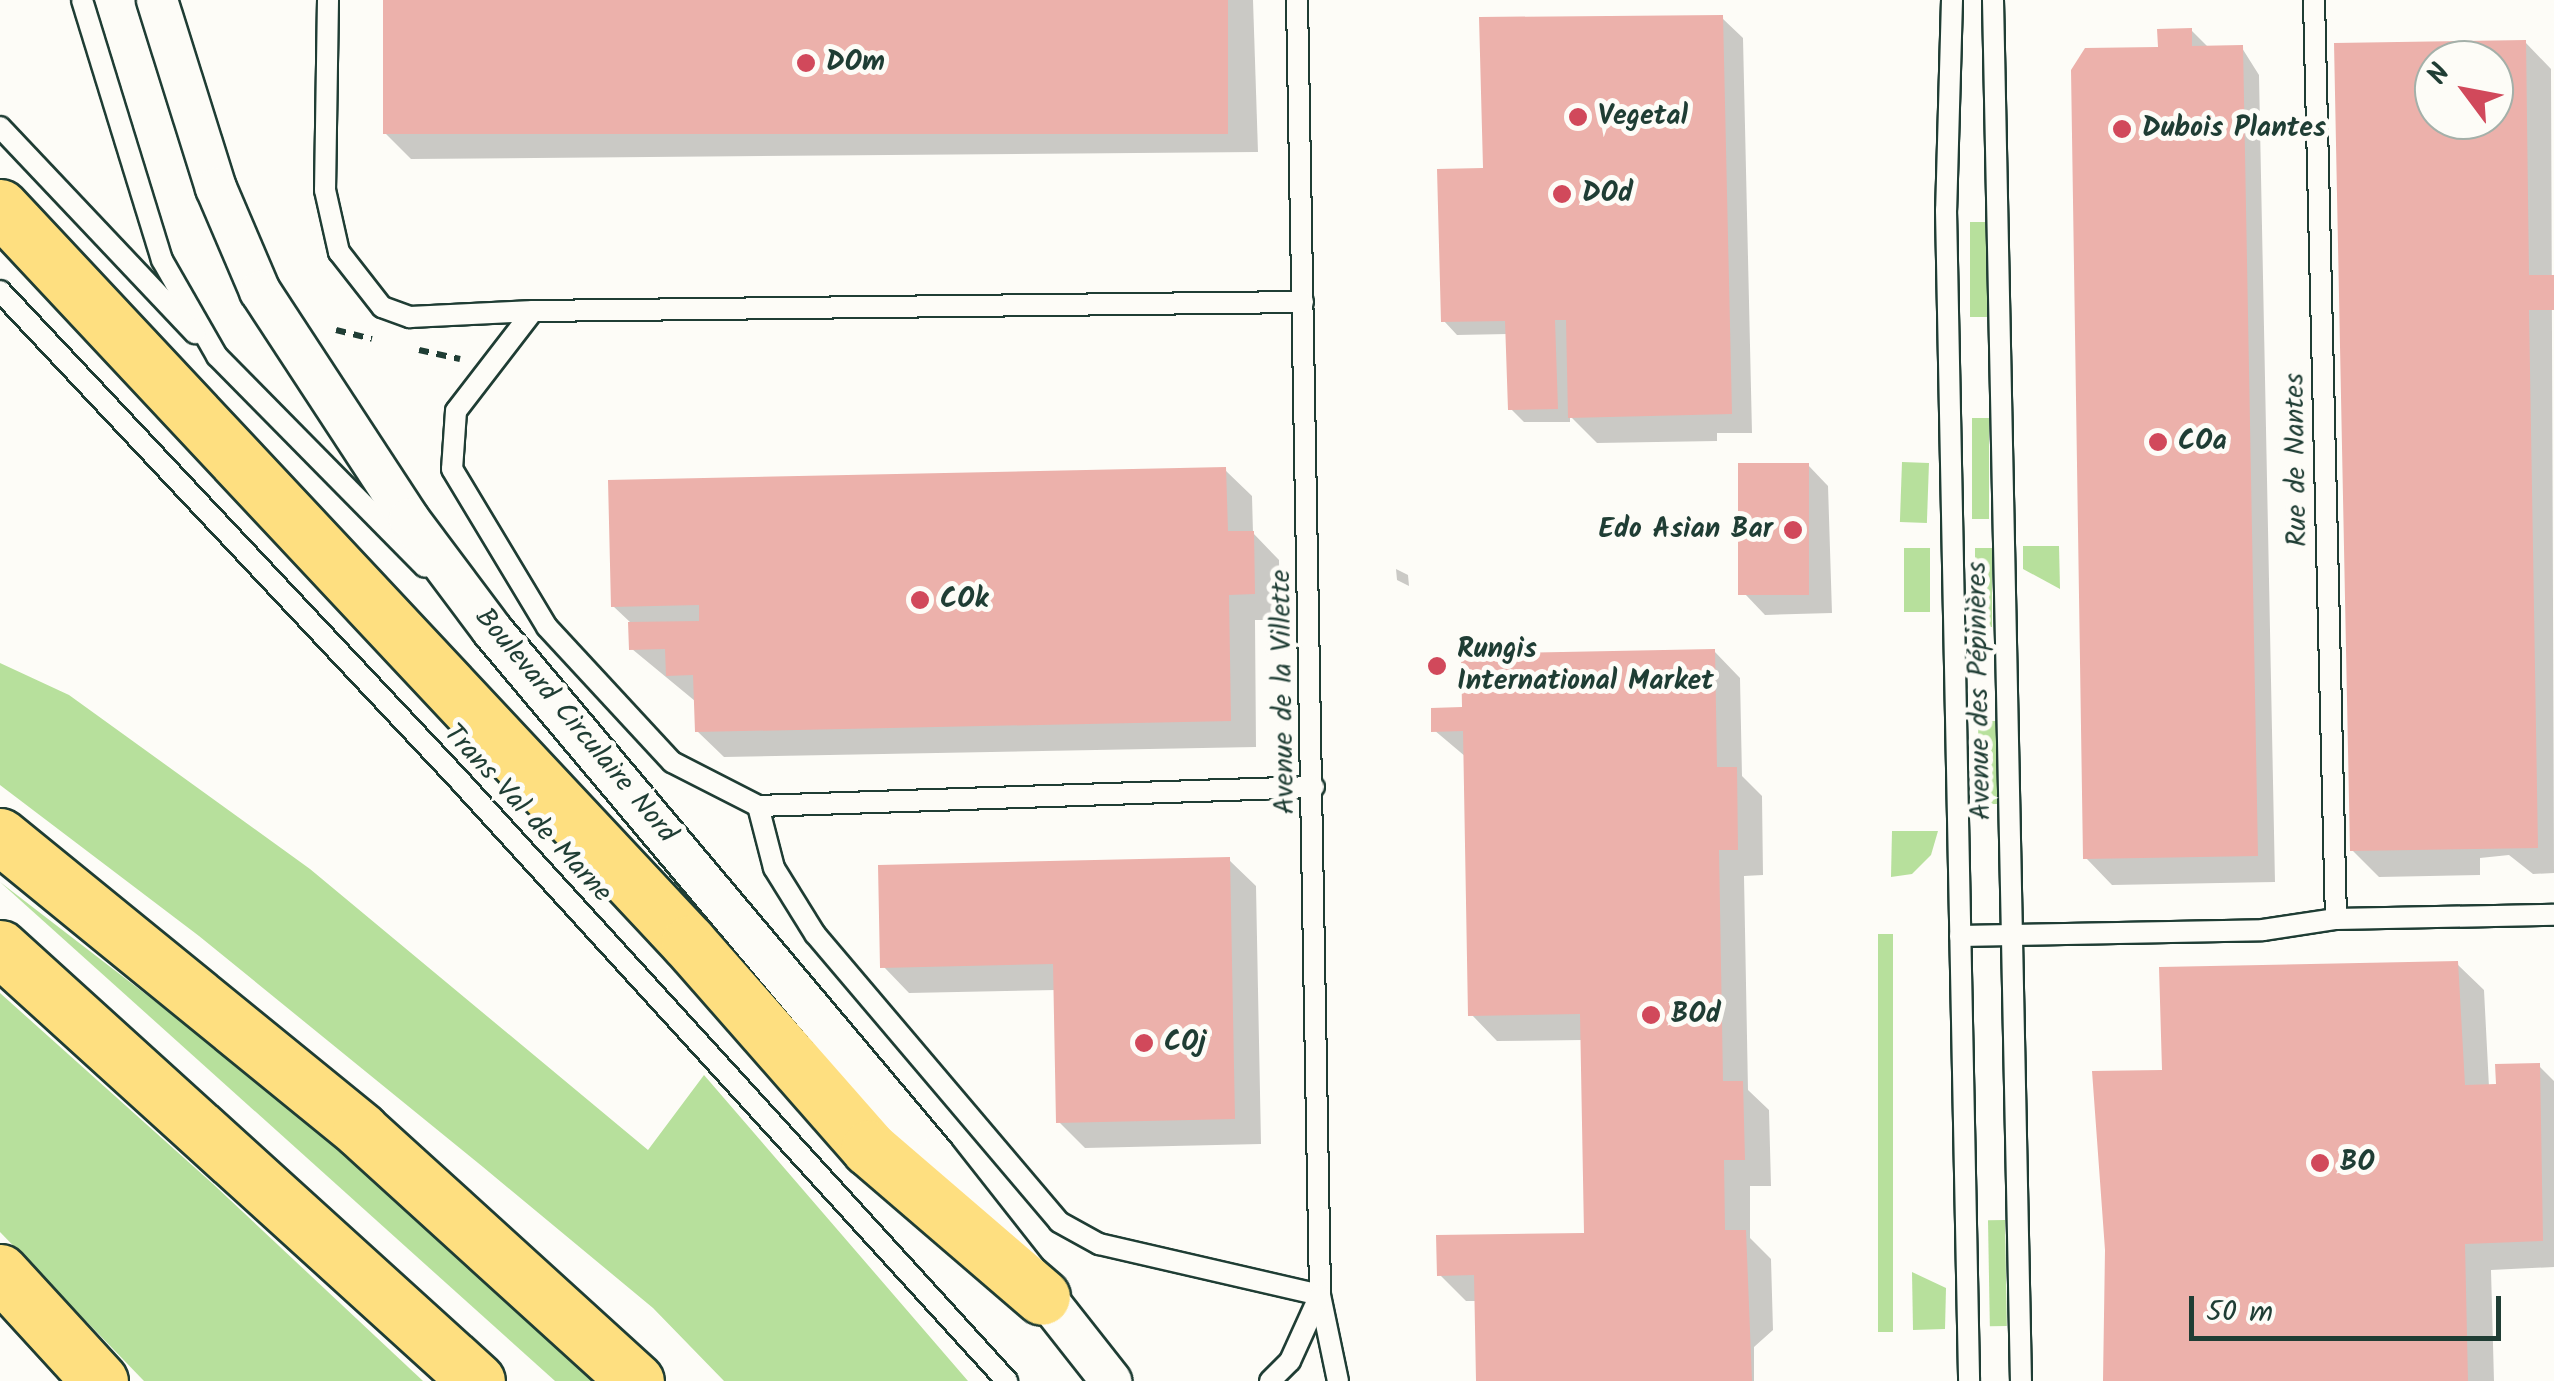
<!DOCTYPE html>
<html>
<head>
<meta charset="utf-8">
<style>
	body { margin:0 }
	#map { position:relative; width:2554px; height:1381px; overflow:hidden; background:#fdfcf7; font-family:Kalam,sans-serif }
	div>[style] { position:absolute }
	.green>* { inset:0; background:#b7e09c; transform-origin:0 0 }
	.shadow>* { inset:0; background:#0003 }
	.building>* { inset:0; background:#ecb1ab; transform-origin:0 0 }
	.path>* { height:6px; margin-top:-3px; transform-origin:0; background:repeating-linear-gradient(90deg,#1f3d34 0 10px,transparent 0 18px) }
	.roads { filter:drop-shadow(2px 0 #1f3d34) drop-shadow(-2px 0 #1f3d34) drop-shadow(0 2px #1f3d34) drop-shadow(0 -2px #1f3d34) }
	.lane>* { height:20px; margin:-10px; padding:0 10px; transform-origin:10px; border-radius:10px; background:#fdfcf7 }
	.street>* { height:40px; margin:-20px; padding:0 20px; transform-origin:20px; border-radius:20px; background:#fdfcf7 }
	.highway>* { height:55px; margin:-27.5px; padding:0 27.5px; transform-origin:27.5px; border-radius:27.5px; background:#fedf80 }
	.dots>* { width:28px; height:28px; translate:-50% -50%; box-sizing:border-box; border:5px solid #fdfcf7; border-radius:50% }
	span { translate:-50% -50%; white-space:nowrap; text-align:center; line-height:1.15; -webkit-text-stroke:10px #fdfcf7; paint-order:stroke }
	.poi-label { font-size:28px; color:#1f3d34; font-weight:700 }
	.left { translate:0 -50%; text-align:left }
	.right { translate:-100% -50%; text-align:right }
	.street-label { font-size:28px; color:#1f3d34 }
	.north { position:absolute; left:2414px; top:40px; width:100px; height:100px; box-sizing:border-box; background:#fdfcf7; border:2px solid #a4b0a9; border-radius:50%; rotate:302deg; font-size:28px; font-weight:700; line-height:40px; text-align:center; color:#1f3d34 }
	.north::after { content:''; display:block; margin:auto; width:35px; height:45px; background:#d1495b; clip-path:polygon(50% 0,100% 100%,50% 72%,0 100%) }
	.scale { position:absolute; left:2189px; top:1296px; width:312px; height:45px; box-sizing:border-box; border:5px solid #1f3d34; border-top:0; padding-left:12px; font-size:30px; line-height:35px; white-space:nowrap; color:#1f3d34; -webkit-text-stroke:8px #fdfcf7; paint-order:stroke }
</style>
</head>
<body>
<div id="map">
	<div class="green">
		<i style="left:1970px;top:222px;width:17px;height:95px"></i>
		<i style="left:1972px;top:418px;width:17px;height:101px"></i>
		<i style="left:1902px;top:462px;width:27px;height:60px;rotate:2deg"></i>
		<i style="clip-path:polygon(2023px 546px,2059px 546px,2060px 589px,2023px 569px)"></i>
		<i style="left:1904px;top:548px;width:26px;height:64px"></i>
		<i style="left:1975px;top:548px;width:17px;height:79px"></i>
		<i style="clip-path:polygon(0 663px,69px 695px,310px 869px,648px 1150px,704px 1075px,968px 1381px,724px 1381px,653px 1308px,483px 1167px,199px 936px,0 785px)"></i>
		<i style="left:1996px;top:721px;width:83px;height:18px;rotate:89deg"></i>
		<i style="clip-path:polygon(1892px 831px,1938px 831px,1931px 855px,1912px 874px,1891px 877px)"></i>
		<i style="clip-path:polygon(0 882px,317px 1126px,597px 1381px,555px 1381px)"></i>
		<i style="left:1878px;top:934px;width:15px;height:398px"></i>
		<i style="clip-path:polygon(0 993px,213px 1184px,423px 1381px,144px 1381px,0 1232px)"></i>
		<i style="left:2005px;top:1220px;width:106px;height:17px;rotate:89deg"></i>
		<i style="clip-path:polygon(1912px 1272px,1946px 1288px,1945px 1329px,1913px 1330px)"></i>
	</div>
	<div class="shadow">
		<i style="clip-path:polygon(385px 0,1253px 0,1258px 152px,411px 159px,385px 133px)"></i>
		<i style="clip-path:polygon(1722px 18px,1743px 38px,1752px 433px,1717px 433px,1717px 441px,1597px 443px,1570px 416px,1570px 422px,1524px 422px,1511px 409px,1508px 334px,1457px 335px,1444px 321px,1486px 171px)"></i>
		<i style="clip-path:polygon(2191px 30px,2209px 48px,2242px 48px,2259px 75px,2275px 882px,2112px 885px,2086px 858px,2161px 50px)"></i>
		<i style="clip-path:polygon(evenodd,2525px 42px,2551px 69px,2554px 873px,2533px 874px,2509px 855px,2480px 858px,2480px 875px,2379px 877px,2352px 850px,2337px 46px,2525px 42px,2434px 60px,2494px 60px,2494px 120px,2434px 120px,2434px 60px)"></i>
		<i style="clip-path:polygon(1808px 465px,1828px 486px,1832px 613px,1765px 615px,1745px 594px)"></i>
		<i style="clip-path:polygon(1225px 470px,1252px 496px,1253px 533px,1279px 560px,1280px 620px,1255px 620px,1256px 747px,724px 757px,697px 731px,695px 701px,632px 649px,631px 623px,613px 606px)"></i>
		<i style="clip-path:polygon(1396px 569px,1408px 575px,1409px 586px,1397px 580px)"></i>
		<i style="clip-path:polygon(1714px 651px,1740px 678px,1742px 776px,1762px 796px,1763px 875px,1744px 876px,1748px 1090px,1769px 1110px,1771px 1186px,1750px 1186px,1750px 1238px,1771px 1259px,1773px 1330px,1754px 1347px,1754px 1381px,1479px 1381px,1478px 1301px,1466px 1301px,1440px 1275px,1586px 1235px,1583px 1040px,1497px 1041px,1471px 1014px,1466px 757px,1434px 730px,1465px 710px)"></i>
		<i style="clip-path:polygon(1229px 860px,1256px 886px,1261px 1144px,1085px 1148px,1059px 1122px,1056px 990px,909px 993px,883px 966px)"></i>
		<i style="clip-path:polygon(2457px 964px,2484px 990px,2489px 1087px,2539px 1066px,2554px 1081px,2554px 1267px,2491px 1270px,2494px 1381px,2108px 1381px,2165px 1073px)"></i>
	</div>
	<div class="building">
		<i style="left:383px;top:0;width:845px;height:134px"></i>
		<i style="clip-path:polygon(1723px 15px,1732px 414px,1568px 418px,1566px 320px,1555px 320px,1558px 409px,1508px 410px,1505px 321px,1441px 322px,1437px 169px,1483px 168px,1479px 17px)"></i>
		<i style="clip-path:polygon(2192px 28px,2192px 46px,2243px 45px,2258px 856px,2083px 859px,2071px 70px,2085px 48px,2158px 47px,2157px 29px)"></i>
		<i style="clip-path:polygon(evenodd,2526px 40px,2529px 275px,2554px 275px,2554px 310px,2529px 310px,2538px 848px,2350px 851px,2334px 43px,2526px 40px,2434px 60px,2494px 60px,2494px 120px,2434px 120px,2434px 60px)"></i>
		<i style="left:1738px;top:463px;width:71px;height:132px"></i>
		<i style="clip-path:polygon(1226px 467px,1228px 531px,1254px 531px,1255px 594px,1229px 595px,1231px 721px,695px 732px,693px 675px,666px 676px,665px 649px,629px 650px,628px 622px,699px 621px,699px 605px,611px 607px,608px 480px)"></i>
		<i style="clip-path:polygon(1715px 649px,1717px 767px,1737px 767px,1738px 850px,1719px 850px,1723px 1081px,1743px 1081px,1745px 1160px,1724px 1160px,1725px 1230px,1746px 1230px,1752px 1381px,1476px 1381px,1474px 1275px,1437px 1276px,1436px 1235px,1584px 1233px,1580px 1014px,1468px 1016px,1463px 731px,1431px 732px,1431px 708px,1462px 707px,1461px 654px)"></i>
		<i style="clip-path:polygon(1230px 857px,1235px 1119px,1056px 1123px,1053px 964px,880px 968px,878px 865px)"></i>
		<i style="clip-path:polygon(2458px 961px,2465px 1085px,2496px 1084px,2495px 1064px,2540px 1063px,2543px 1241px,2465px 1244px,2468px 1381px,2103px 1381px,2105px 1250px,2092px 1071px,2162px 1070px,2159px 967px)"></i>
	</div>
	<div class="path">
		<i style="left:336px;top:330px;width:37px;rotate:14deg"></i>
		<i style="left:419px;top:350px;width:42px;rotate:12.4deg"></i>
	</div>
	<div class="roads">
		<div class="lane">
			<i style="left:82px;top:0;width:272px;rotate:72.9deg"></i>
			<i style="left:162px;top:260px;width:111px;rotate:60.2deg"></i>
			<i style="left:217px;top:356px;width:296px;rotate:45.4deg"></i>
			<i style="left:328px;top:0;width:190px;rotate:90.9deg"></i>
			<i style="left:325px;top:190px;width:64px;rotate:77.3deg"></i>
			<i style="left:339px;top:252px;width:70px;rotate:52deg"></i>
			<i style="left:382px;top:307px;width:30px;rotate:20deg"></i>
			<i style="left:410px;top:317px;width:123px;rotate:-2.8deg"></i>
			<i style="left:1297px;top:0;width:1295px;rotate:88.98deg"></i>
			<i style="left:1320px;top:1295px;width:88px;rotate:78.2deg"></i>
			<i style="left:1952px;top:0;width:210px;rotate:91.6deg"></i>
			<i style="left:1946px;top:210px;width:1171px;rotate:88.87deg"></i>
			<i style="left:1993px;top:0;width:1381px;rotate:88.84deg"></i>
			<i style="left:2314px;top:0;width:919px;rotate:88.63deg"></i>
			<i style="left:0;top:127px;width:284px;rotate:46.6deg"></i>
			<i style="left:0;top:291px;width:673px;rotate:46.8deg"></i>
			<i style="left:461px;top:782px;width:811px;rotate:47.65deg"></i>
			<i style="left:1303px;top:302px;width:770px;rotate:179.33deg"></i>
			<i style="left:533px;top:311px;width:126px;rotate:127.6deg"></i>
			<i style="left:456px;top:411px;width:58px;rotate:93.9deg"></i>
			<i style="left:452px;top:469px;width:184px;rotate:59deg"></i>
			<i style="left:547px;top:627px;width:184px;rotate:47.2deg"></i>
			<i style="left:672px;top:762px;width:97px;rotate:27.1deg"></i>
			<i style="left:758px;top:806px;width:64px;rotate:75.5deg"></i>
			<i style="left:774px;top:868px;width:78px;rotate:58.2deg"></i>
			<i style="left:815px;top:934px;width:377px;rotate:49.7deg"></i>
			<i style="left:1059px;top:1222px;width:46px;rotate:28.8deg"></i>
			<i style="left:1099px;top:1244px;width:227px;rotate:13deg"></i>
			<i style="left:758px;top:806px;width:556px;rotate:-1.96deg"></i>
			<i style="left:1960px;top:936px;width:303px;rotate:-1.1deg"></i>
			<i style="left:2263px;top:930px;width:74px;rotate:-8.6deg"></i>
			<i style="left:2336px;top:919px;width:218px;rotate:-1.1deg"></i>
			<i style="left:1270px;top:1381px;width:28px;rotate:-45deg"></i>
			<i style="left:1290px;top:1361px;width:72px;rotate:-65.6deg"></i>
		</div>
		<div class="street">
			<i style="left:157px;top:0;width:197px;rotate:72.6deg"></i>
			<i style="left:216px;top:188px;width:112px;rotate:66.9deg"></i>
			<i style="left:260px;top:291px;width:272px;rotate:56.8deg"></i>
			<i style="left:409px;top:519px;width:139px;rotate:53.2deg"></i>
			<i style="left:492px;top:630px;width:688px;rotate:49.95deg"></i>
			<i style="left:935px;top:1157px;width:285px;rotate:51.8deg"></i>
		</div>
		<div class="highway">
			<i style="left:0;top:207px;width:1008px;rotate:46.89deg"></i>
			<i style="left:689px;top:943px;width:273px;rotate:48.7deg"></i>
			<i style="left:869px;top:1148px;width:228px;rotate:40.7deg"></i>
			<i style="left:0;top:836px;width:465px;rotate:39.2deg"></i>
			<i style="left:360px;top:1130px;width:373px;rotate:42.3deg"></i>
			<i style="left:0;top:948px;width:644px;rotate:42.23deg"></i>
			<i style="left:0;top:1272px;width:148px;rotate:47.5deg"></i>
		</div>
	</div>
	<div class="dots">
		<i style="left:806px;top:63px;background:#d1495b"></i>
		<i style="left:1578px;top:117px;background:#d1495b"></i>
		<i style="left:2122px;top:129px;background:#d1495b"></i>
		<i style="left:1562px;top:194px;background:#d1495b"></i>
		<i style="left:2158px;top:442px;background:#d1495b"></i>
		<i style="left:1793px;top:530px;background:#d1495b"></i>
		<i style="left:920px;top:600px;background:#d1495b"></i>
		<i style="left:1437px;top:666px;background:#d1495b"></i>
		<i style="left:1651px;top:1015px;background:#d1495b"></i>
		<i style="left:1144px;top:1043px;background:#d1495b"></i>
		<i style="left:2320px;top:1163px;background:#d1495b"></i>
	</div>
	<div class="poi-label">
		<span class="left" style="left:826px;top:63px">DOm</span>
		<span class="left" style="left:1598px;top:117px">Vegetal</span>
		<span class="left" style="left:2142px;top:129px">Dubois Plantes</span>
		<span class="left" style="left:1582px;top:194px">DOd</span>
		<span class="left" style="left:2178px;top:442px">COa</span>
		<span class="right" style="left:1773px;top:530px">Edo Asian Bar</span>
		<span class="left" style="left:940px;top:600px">COk</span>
		<span class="left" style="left:1457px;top:666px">Rungis<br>International Market</span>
		<span class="left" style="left:1671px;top:1015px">BOd</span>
		<span class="left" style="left:1164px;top:1043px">COj</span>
		<span class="left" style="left:2340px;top:1163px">BO</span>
	</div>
	<div class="street-label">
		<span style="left:2297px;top:460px;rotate:-91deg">Rue de Nantes</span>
		<span style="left:1980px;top:691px;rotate:-91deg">Avenue des Pépinières</span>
		<span style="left:1284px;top:692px;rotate:-91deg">Avenue de la Villette</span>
		<span style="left:575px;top:726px;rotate:50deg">Boulevard Circulaire Nord</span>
		<span style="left:527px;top:814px;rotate:47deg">Trans Val de Marne</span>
	</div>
	<div class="north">N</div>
	<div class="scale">50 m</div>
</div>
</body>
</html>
